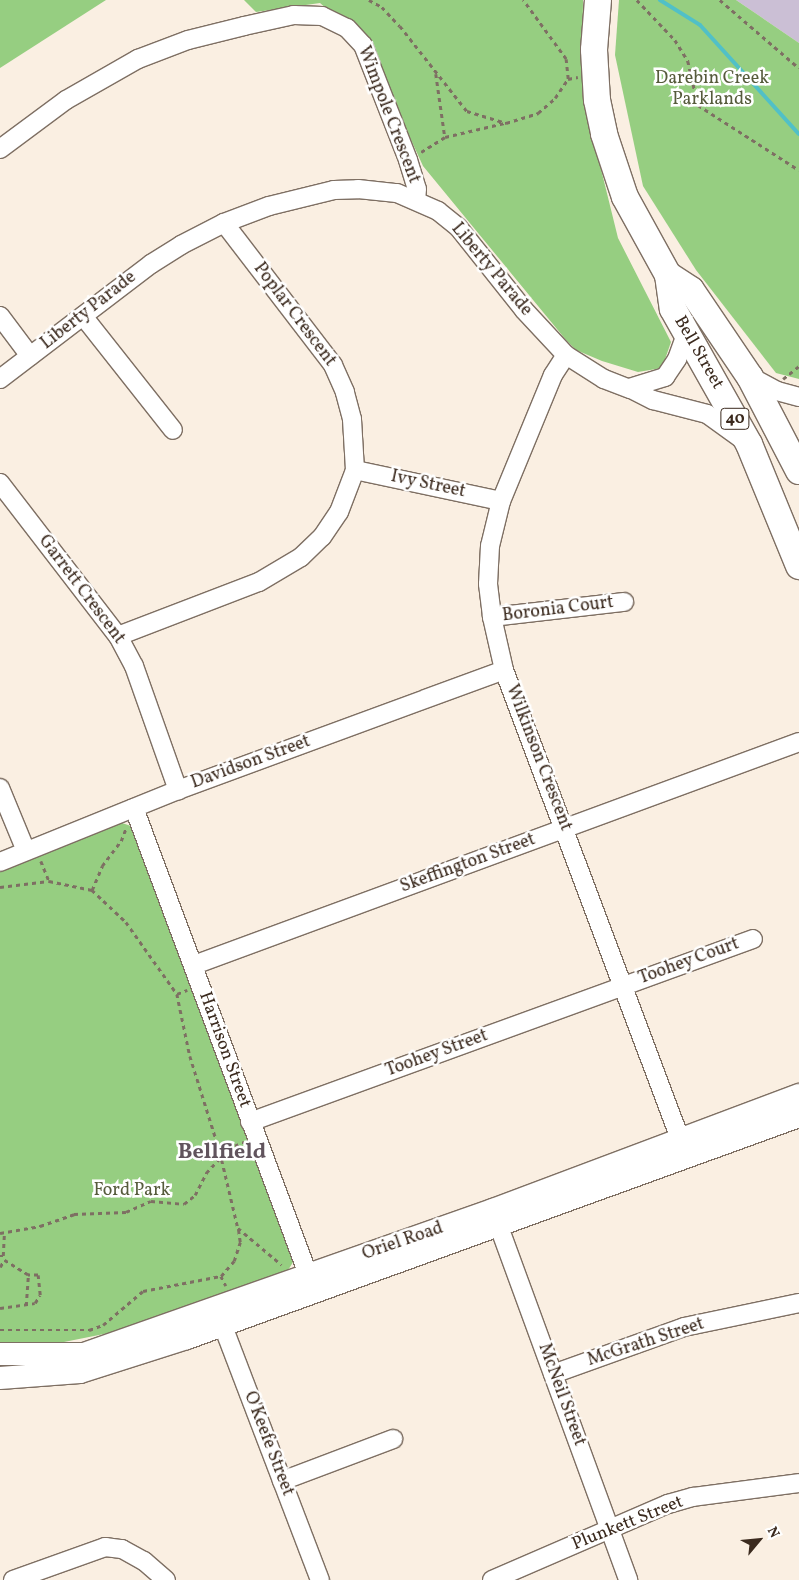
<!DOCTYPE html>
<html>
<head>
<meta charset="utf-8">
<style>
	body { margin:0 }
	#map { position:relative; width:799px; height:1580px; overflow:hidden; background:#faefe2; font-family:Vollkorn,serif }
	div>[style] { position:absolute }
	.industrial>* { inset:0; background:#cbbfd5 }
	.green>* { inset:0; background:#96ce81 }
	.stream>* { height:4px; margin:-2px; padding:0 2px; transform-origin:2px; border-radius:2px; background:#51c0c7 }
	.path>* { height:2.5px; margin-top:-1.25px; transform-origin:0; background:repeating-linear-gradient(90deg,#7e6f63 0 4px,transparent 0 8px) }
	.roads { filter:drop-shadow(1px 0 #7e6f63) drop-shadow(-1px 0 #7e6f63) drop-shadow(0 1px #7e6f63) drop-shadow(0 -1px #7e6f63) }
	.minor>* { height:18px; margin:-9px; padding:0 9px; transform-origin:9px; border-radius:9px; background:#fff }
	.major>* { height:22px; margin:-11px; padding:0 11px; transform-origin:11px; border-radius:11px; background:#fff }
	.highway>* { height:26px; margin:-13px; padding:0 13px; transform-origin:13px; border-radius:13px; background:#fff }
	span { translate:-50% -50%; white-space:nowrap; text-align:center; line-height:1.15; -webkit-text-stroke:5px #fff; paint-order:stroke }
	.shield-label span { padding:1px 4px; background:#fff; border:1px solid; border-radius:4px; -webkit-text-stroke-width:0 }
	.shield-label { font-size:16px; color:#3b2a1e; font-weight:700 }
	.park-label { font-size:18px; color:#565b3c }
	.street-label { font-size:18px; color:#3b2a1e }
	.district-label { font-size:22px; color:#61545d; font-weight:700 }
	.north { position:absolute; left:734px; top:1515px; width:50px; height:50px; -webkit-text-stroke:4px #fff; paint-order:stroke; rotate:62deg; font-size:14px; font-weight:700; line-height:20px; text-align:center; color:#3b2a1e }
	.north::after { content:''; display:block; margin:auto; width:18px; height:22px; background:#3b2a1e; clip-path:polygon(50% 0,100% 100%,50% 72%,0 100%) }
</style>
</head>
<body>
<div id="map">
	<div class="industrial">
		<i style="clip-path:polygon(736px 0,799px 0,799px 43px)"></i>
	</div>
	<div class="green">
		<i style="clip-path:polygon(0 0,106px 0,0 68px)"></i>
		<i style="clip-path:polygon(244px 0,583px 0,582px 92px,618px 238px,671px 342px,662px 368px,638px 372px,602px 361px,576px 350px,566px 340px,423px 166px,367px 44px,320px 3px,256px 12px)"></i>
		<i style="clip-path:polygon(619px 0,736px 0,799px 43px,799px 379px,776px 373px,696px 270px,643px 186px,615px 55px)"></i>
		<i style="clip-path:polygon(122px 823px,131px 826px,295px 1259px,285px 1275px,139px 1327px,34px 1348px,0 1348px,0 872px)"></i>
	</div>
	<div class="stream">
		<i style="left:660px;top:0;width:47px;rotate:32deg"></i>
		<i style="left:700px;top:25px;width:147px;rotate:47.8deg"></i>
	</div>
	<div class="path">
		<i style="left:369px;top:0;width:15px;rotate:28deg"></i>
		<i style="left:382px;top:7px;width:26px;rotate:47deg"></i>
		<i style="left:400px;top:26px;width:108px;rotate:51.8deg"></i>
		<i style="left:467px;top:111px;width:41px;rotate:17.1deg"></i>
		<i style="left:506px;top:123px;width:34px;rotate:-17deg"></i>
		<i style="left:538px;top:113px;width:23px;rotate:-41deg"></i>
		<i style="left:555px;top:98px;width:23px;rotate:-56deg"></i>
		<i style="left:568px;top:79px;width:20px;rotate:-96deg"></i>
		<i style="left:566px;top:59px;width:73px;rotate:-126.1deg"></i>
		<i style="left:637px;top:0;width:55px;rotate:46.5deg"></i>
		<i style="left:675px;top:40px;width:25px;rotate:58deg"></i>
		<i style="left:688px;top:61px;width:45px;rotate:77.2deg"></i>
		<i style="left:698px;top:105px;width:120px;rotate:32.8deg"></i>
		<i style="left:720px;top:0;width:104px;rotate:40.7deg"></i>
		<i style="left:436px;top:74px;width:64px;rotate:81.9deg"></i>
		<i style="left:568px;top:79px;width:10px;rotate:-11deg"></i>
		<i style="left:421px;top:152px;width:28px;rotate:-32deg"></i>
		<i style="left:445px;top:137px;width:61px;rotate:-13.3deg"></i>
		<i style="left:783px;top:379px;width:21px;rotate:-39deg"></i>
		<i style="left:41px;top:861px;width:22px;rotate:68deg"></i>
		<i style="left:0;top:887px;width:49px;rotate:-7deg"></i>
		<i style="left:49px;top:881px;width:44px;rotate:11.8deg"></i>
		<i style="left:92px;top:890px;width:47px;rotate:43.3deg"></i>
		<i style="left:126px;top:922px;width:88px;rotate:54.7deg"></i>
		<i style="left:177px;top:994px;width:63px;rotate:78.2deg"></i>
		<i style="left:190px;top:1056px;width:101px;rotate:72.6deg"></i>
		<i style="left:220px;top:1152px;width:78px;rotate:76.7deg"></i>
		<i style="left:92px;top:890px;width:26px;rotate:-67deg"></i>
		<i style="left:102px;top:866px;width:31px;rotate:-53deg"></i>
		<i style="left:121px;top:841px;width:14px;rotate:-69deg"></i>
		<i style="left:177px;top:994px;width:11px;rotate:-22deg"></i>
		<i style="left:220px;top:1152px;width:26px;rotate:-23deg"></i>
		<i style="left:0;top:1233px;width:41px;rotate:-9.9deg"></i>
		<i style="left:40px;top:1226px;width:36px;rotate:-19deg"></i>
		<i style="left:74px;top:1214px;width:52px;rotate:-2.2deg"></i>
		<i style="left:126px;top:1212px;width:27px;rotate:-24deg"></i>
		<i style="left:151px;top:1201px;width:33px;rotate:5deg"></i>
		<i style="left:184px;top:1204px;width:14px;rotate:-39deg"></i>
		<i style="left:195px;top:1195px;width:25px;rotate:-63deg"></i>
		<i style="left:206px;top:1173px;width:22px;rotate:-47deg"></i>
		<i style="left:0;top:1256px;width:3px"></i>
		<i style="left:3px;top:1256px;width:22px;rotate:-87deg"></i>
		<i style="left:0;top:1267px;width:8px;rotate:-60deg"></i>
		<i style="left:221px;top:1276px;width:11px;rotate:63deg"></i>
		<i style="left:26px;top:1306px;width:31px;rotate:-86deg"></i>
		<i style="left:0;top:1308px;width:35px;rotate:-8deg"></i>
		<i style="left:35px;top:1303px;width:9px;rotate:-58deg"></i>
		<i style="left:40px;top:1295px;width:20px;rotate:-96deg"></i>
		<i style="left:38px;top:1275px;width:10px;rotate:180deg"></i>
		<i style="left:28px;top:1275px;width:28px;rotate:-148deg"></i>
		<i style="left:0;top:1330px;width:89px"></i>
		<i style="left:89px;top:1330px;width:15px;rotate:-20deg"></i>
		<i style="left:103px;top:1325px;width:52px;rotate:-40.4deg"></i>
		<i style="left:143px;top:1291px;width:79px;rotate:-10.9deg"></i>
		<i style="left:221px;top:1276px;width:20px;rotate:-49deg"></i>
		<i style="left:234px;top:1261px;width:20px;rotate:-72deg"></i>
		<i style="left:240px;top:1242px;width:14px;rotate:-98deg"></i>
		<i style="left:238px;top:1228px;width:57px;rotate:40.1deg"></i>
	</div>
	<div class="roads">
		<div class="minor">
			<i style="left:0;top:149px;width:82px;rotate:-36.6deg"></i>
			<i style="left:66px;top:100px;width:83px;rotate:-29.7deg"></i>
			<i style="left:138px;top:59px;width:53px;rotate:-20.8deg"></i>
			<i style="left:188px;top:40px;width:58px;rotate:-14deg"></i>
			<i style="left:244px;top:26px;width:51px;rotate:-12.4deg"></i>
			<i style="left:294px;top:15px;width:28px;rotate:2deg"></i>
			<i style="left:322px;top:16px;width:28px;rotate:26deg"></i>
			<i style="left:347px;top:28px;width:23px;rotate:47deg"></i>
			<i style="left:363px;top:45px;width:123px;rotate:68.6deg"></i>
			<i style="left:408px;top:160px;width:30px;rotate:73deg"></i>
			<i style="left:417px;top:189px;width:11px;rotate:95deg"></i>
			<i style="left:0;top:316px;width:50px;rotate:53.1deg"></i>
			<i style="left:83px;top:316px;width:145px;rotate:51.7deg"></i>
			<i style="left:566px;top:355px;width:24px;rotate:123deg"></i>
			<i style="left:553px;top:375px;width:136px;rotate:112.4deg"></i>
			<i style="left:501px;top:501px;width:46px;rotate:103.7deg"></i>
			<i style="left:490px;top:546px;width:38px;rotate:93deg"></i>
			<i style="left:488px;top:584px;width:33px;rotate:83deg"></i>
			<i style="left:492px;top:617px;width:54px;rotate:77.2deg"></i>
			<i style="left:504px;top:670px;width:515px;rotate:69.42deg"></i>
			<i style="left:751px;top:377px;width:30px;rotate:28deg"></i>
			<i style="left:777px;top:391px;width:23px;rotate:15deg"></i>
			<i style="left:0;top:379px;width:190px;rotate:-37.3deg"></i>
			<i style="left:151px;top:264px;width:36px;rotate:-32deg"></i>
			<i style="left:181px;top:245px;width:48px;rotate:-27.1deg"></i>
			<i style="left:224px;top:223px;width:48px;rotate:-20.7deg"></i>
			<i style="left:269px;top:206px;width:67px;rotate:-13.8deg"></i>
			<i style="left:334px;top:190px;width:24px;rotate:-2deg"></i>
			<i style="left:358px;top:189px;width:39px;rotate:6deg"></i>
			<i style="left:397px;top:193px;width:45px;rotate:23.7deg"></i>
			<i style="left:438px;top:211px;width:26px;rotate:39deg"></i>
			<i style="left:458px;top:227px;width:106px;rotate:51.5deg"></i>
			<i style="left:524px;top:310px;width:62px;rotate:47deg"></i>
			<i style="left:566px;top:355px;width:45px;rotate:32.3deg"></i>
			<i style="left:604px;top:379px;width:28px;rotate:21deg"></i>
			<i style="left:629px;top:388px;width:27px;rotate:27deg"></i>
			<i style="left:653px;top:400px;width:56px;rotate:14.5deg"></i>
			<i style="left:707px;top:414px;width:44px;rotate:35.8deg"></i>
			<i style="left:629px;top:388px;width:38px;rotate:-17deg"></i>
			<i style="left:665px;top:377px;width:22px;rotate:-56deg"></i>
			<i style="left:677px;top:359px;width:30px;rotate:-70deg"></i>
			<i style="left:355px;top:470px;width:149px;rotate:12deg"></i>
			<i style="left:0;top:483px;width:193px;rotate:52.4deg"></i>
			<i style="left:118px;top:636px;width:34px;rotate:62deg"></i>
			<i style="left:134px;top:666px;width:132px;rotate:70.5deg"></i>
			<i style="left:492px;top:617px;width:133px;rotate:-6.5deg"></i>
			<i style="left:118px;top:636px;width:151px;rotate:-21deg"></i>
			<i style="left:259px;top:582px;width:49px;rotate:-30.8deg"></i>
			<i style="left:301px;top:557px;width:29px;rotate:-44deg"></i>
			<i style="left:322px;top:537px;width:30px;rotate:-56deg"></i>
			<i style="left:339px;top:512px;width:45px;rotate:-69.1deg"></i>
			<i style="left:355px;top:470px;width:51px;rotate:-93.4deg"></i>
			<i style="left:352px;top:419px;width:28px;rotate:-105deg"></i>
			<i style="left:345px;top:392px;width:30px;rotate:-114deg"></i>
			<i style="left:333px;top:365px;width:179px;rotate:-127.5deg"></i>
			<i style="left:0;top:788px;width:68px;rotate:67.6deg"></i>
			<i style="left:134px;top:808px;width:509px;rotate:69.54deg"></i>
			<i style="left:0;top:862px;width:192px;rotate:-22deg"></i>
			<i style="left:178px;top:790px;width:347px;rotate:-20.2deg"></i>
			<i style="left:194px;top:965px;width:645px;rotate:-20.23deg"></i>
			<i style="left:250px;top:1122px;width:535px;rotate:-19.99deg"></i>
			<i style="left:494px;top:1213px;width:391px;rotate:69.9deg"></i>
			<i style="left:218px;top:1313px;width:286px;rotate:69.1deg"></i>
			<i style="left:553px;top:1374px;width:139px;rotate:-19.7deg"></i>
			<i style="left:684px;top:1327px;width:117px;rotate:-11.8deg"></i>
			<i style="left:282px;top:1481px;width:119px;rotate:-20.7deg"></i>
			<i style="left:13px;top:1580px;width:98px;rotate:-19.7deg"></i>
			<i style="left:105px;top:1547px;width:17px;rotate:7deg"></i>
			<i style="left:122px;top:1549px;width:25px;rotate:29deg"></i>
			<i style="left:144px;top:1561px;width:29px;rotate:41deg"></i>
			<i style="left:492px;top:1580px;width:192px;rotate:-23.4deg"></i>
			<i style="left:668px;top:1504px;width:26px;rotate:-16deg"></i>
			<i style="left:693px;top:1497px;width:107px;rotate:-7.5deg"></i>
		</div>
		<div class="major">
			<i style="left:0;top:1354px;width:84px"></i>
			<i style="left:84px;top:1354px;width:434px;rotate:-19.4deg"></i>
			<i style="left:493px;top:1210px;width:327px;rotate:-20.6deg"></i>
			<i style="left:0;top:1378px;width:80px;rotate:-4.3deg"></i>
			<i style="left:80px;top:1372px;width:112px;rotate:-17.6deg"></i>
			<i style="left:187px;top:1338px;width:651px;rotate:-19.94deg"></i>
		</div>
		<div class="highway">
			<i style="left:598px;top:0;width:50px;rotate:94.6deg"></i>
			<i style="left:594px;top:50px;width:50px;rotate:86.6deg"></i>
			<i style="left:597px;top:100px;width:35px;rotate:78deg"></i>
			<i style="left:604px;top:134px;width:66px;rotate:71.6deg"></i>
			<i style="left:625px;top:197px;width:89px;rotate:61.1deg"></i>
			<i style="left:668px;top:275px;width:27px;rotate:33deg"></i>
			<i style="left:691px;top:290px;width:105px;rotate:55.9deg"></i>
			<i style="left:750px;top:377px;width:106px;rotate:62.5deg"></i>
			<i style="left:668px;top:275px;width:34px;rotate:82deg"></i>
			<i style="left:673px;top:309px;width:155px;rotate:60.6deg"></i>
			<i style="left:749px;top:444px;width:132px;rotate:67.7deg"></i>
		</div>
	</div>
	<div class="shield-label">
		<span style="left:735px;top:419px">40</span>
	</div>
	<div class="park-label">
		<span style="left:712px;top:90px">Darebin Creek<br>Parklands</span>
		<span style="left:132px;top:1191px">Ford Park</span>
	</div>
	<div class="street-label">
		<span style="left:388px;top:115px;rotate:69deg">Wimpole Crescent</span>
		<span style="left:491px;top:270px;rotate:50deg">Liberty Parade</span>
		<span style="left:89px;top:311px;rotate:-38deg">Liberty Parade</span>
		<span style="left:294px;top:315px;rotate:53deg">Poplar Crescent</span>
		<span style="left:698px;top:353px;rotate:60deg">Bell Street</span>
		<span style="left:428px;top:485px;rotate:12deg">Ivy Street</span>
		<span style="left:81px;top:590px;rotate:53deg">Garrett Crescent</span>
		<span style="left:558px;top:610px;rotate:-7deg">Boronia Court</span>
		<span style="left:538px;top:758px;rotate:69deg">Wilkinson Crescent</span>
		<span style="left:251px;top:763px;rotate:-20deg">Davidson Street</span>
		<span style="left:468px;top:864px;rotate:-20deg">Skeffington Street</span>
		<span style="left:689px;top:962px;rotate:-20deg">Toohey Court</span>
		<span style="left:224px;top:1050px;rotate:70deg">Harrison Street</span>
		<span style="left:437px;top:1054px;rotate:-20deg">Toohey Street</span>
		<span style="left:403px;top:1242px;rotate:-19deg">Oriel Road</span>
		<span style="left:646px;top:1343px;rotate:-18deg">McGrath Street</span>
		<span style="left:561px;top:1395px;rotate:70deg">McNeil Street</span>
		<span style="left:268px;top:1444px;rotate:69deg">O'Keefe Street</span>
		<span style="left:628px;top:1524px;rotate:-22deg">Plunkett Street</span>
	</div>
	<div class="district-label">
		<span style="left:222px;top:1153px">Bellfield</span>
	</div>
	<div class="north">N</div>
</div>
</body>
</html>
